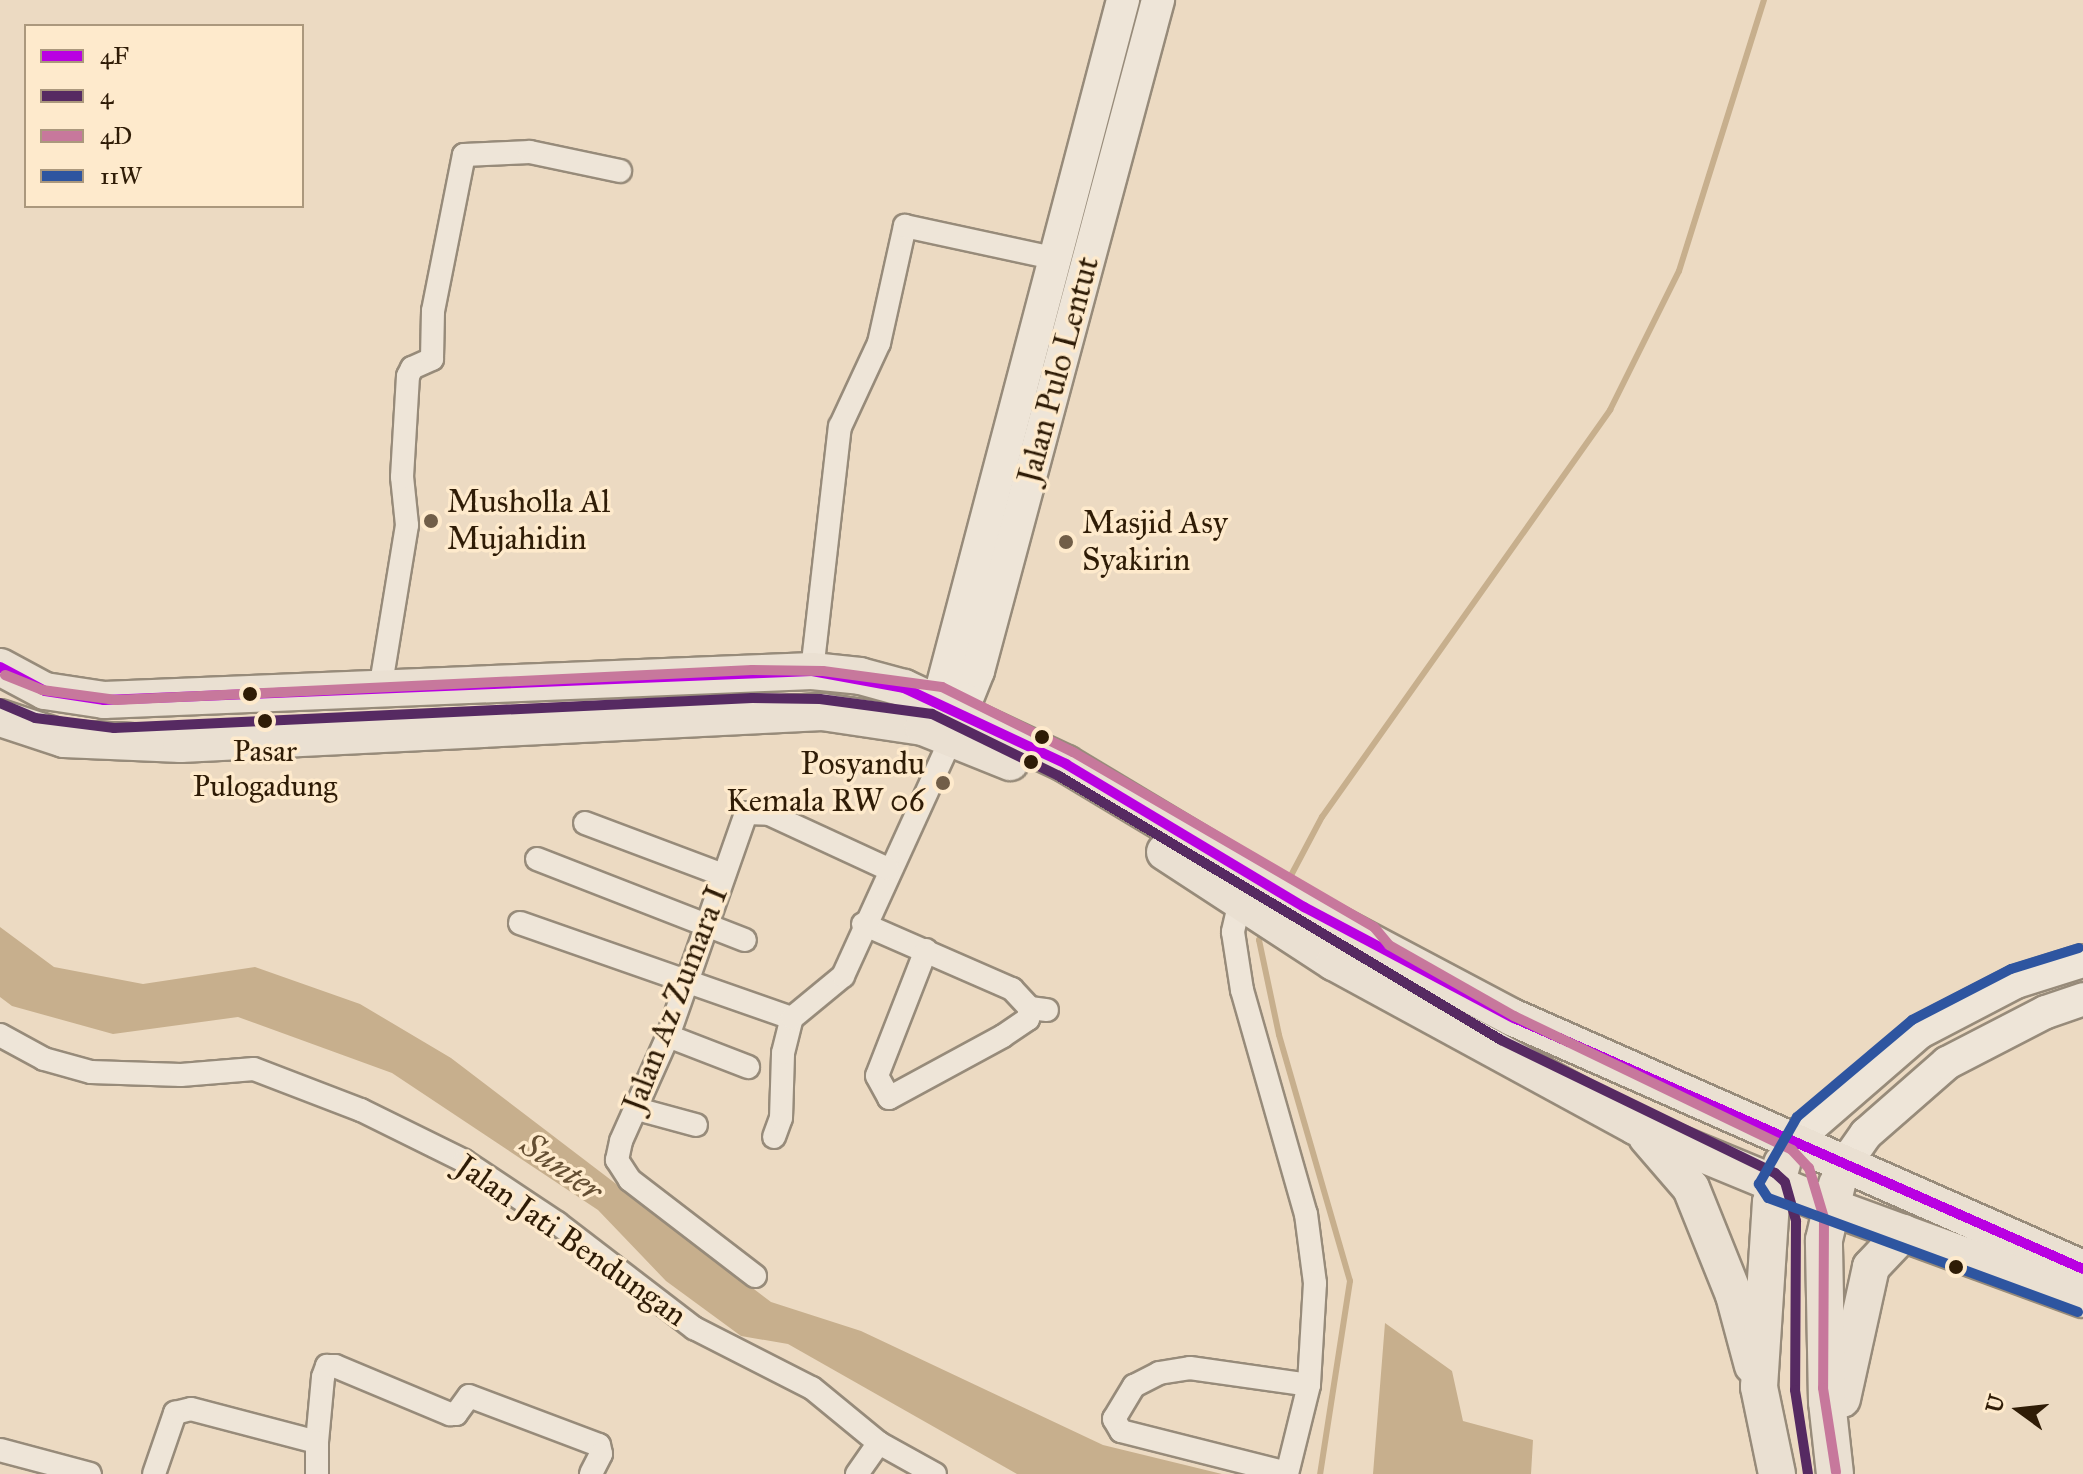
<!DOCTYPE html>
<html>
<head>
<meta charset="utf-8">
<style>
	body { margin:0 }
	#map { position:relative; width:2083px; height:1474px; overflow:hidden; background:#ecdac2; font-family:"IM FELL Great Primer",serif }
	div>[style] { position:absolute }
	.water>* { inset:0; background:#c7af8d }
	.stream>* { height:6px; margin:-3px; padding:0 3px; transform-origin:3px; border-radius:3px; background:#c7af8d }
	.roads { filter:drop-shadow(2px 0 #978b7a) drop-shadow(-2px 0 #978b7a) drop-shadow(0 2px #978b7a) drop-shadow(0 -2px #978b7a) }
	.street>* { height:22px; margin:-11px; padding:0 11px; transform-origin:11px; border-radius:11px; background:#eee5d8 }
	.secondary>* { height:32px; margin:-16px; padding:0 16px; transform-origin:16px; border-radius:16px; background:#eee5d8 }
	.primary>* { height:36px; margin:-18px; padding:0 18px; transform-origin:18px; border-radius:18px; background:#eae0d2 }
	.bus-1>* { height:10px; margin:-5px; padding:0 5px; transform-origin:5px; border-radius:5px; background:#b900e2 }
	.bus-2>* { height:10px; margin:-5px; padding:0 5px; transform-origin:5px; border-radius:5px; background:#562a62 }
	.bus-3>* { height:10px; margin:-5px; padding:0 5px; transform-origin:5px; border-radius:5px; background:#c7789c }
	.bus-4>* { height:10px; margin:-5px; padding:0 5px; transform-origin:5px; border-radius:5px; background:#2e55a0 }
	.dots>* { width:22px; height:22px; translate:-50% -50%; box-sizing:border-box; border:4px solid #feeacc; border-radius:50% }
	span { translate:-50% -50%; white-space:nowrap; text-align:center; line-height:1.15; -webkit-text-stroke:7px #feeacc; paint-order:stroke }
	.bus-label { font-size:30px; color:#2f1c06 }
	.street-label { font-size:32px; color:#2f1c06 }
	.poi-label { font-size:32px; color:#2f1c06 }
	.left { translate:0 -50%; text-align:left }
	.right { translate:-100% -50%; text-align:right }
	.water-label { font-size:34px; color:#654f33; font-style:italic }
	.legend { position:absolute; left:24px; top:24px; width:280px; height:184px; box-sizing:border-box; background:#feeacc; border:2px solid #ab987d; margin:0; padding:10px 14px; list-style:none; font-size:24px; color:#2f1c06 }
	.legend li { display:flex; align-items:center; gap:16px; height:40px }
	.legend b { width:40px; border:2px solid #ab987d }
	.north { position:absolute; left:1979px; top:1370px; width:80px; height:80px; -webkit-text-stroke:6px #feeacc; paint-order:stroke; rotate:285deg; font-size:22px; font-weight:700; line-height:32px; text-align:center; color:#2f1c06 }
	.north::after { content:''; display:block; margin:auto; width:28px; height:36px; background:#2f1c06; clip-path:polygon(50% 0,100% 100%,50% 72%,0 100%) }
</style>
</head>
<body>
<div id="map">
	<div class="water">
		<i style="clip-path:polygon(0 927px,54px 967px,143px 984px,255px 967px,360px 1004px,451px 1058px,771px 1302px,861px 1331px,1103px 1445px,1222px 1474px,1017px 1474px,788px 1344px,741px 1336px,666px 1281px,598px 1210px,392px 1073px,238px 1017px,113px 1034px,12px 1006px,0 997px)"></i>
		<i style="clip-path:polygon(1385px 1323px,1452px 1371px,1463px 1421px,1533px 1440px,1531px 1474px,1373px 1474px)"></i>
	</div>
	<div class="stream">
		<i style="left:1287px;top:883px;width:75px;rotate:-62.1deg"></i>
		<i style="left:1322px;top:817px;width:499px;rotate:-54.7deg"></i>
		<i style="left:1610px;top:410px;width:155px;rotate:-63.6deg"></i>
		<i style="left:1679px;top:271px;width:284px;rotate:-72.6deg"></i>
		<i style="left:1264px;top:929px;width:12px;rotate:114deg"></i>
		<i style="left:1259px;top:940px;width:97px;rotate:78.1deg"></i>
		<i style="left:1279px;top:1035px;width:256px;rotate:73.9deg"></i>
		<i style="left:1350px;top:1281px;width:195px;rotate:98.8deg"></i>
	</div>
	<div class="roads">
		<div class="street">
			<i style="left:812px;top:671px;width:246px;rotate:-83.5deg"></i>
			<i style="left:840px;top:427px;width:93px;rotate:-65.1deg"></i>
			<i style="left:879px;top:343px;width:120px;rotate:-77.5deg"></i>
			<i style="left:905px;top:226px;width:151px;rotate:12.2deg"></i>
			<i style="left:380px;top:690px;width:167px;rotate:-80.7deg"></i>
			<i style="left:407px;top:525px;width:48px;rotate:-95.9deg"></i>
			<i style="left:402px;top:477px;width:101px;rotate:-86.6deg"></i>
			<i style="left:408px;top:376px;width:9px;rotate:-63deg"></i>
			<i style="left:412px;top:368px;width:22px;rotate:-24deg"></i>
			<i style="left:432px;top:359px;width:48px;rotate:-88.8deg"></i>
			<i style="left:433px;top:311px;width:159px;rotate:-78.8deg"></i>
			<i style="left:464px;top:155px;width:66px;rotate:-2.6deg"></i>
			<i style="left:530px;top:152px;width:92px;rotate:11.9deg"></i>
			<i style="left:585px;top:823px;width:147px;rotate:20.6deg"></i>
			<i style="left:537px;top:859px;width:223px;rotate:21.3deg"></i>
			<i style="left:1240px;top:901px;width:32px;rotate:103deg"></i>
			<i style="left:1233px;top:932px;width:59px;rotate:81.2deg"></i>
			<i style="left:1242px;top:990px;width:233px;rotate:74.1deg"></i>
			<i style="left:1306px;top:1214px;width:70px;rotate:82.6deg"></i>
			<i style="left:1315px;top:1283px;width:102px;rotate:93.4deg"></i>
			<i style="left:1309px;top:1385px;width:92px;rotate:103.9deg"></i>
			<i style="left:520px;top:923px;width:288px;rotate:19.3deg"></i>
			<i style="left:863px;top:924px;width:163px;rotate:23.6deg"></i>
			<i style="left:1012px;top:989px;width:26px;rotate:47deg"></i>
			<i style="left:1030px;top:1008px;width:17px;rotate:7deg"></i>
			<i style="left:926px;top:950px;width:135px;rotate:111.3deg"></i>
			<i style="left:877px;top:1076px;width:25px;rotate:61deg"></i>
			<i style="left:889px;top:1098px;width:130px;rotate:-28.5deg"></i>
			<i style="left:1003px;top:1036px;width:30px;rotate:-34deg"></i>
			<i style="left:1028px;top:1019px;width:11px;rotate:-80deg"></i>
			<i style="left:0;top:1035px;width:50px;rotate:28.6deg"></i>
			<i style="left:44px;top:1059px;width:49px;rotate:15.5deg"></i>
			<i style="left:91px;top:1072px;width:90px;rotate:1.9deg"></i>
			<i style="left:181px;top:1075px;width:73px;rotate:-4.7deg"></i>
			<i style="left:254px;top:1069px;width:115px;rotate:21deg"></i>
			<i style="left:361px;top:1110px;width:115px;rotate:26.3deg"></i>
			<i style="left:464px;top:1161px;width:112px;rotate:33.7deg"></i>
			<i style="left:557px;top:1223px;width:173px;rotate:37.5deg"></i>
			<i style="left:694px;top:1328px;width:132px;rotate:27deg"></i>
			<i style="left:812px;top:1388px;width:87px;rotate:39.4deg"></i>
			<i style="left:879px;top:1443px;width:64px;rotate:29deg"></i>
			<i style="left:668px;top:1036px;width:86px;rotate:21.2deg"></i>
			<i style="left:637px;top:1109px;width:61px;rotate:15.2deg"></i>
			<i style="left:774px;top:1137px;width:20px;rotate:-70deg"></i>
			<i style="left:781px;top:1118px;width:65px;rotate:-88.2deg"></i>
			<i style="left:783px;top:1053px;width:36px;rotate:-76deg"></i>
			<i style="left:792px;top:1018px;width:66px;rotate:-39.5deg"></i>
			<i style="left:843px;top:976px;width:263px;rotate:-65.5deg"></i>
			<i style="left:755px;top:1276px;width:158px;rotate:-142.5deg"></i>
			<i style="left:630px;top:1180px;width:24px;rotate:-123deg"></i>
			<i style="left:617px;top:1160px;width:19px;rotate:-78deg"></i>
			<i style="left:621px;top:1141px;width:115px;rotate:-65.9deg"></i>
			<i style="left:668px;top:1036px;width:236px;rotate:-70.7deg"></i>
			<i style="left:746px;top:813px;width:23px;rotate:2deg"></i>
			<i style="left:769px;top:814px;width:131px;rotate:24.8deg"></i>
			<i style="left:317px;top:1442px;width:65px;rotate:-84.7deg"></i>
			<i style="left:323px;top:1377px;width:12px;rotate:-70deg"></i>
			<i style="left:327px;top:1366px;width:8px"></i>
			<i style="left:335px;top:1366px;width:125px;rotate:22.7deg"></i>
			<i style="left:450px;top:1414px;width:6px"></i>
			<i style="left:456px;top:1414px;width:22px;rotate:-54deg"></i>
			<i style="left:469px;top:1396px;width:139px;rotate:20.7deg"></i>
			<i style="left:599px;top:1445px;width:9px;rotate:77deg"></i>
			<i style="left:601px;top:1454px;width:22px;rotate:117deg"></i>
			<i style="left:0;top:1450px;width:93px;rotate:14.9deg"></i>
			<i style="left:1287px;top:1473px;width:171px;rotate:-165.8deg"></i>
			<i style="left:1121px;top:1431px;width:14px;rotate:-120deg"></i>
			<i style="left:1114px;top:1419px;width:39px;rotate:-59deg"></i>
			<i style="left:1134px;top:1386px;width:28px;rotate:-27deg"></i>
			<i style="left:1159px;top:1373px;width:31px;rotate:-9deg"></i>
			<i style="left:1190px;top:1368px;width:120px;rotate:8.1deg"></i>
			<i style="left:154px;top:1474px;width:65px;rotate:-71deg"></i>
			<i style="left:175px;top:1413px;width:16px;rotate:-14deg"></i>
			<i style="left:191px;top:1409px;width:130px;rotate:14.7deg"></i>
			<i style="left:317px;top:1442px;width:32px;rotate:90deg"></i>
			<i style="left:857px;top:1474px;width:38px;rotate:-55deg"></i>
		</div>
		<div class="secondary">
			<i style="left:932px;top:726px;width:751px;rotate:-75.26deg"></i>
			<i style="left:952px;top:736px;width:70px;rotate:-68.2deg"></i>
			<i style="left:978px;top:671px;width:695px;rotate:-74.98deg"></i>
			<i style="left:1793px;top:1142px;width:168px;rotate:-40.9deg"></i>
			<i style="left:1920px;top:1032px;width:108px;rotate:-27.5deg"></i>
			<i style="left:2016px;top:982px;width:70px;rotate:-17.4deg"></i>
			<i style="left:1845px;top:1164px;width:37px;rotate:-55deg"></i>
			<i style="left:1866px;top:1134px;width:108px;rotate:-41.2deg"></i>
			<i style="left:1947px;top:1063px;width:111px;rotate:-27.3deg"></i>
			<i style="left:2046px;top:1012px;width:39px;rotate:-19deg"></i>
		</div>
		<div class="primary">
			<i style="left:0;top:667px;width:51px;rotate:28.1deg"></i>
			<i style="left:45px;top:691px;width:60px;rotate:8.7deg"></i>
			<i style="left:104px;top:700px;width:709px;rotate:-2.35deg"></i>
			<i style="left:812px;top:671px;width:48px;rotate:5.9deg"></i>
			<i style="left:860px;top:676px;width:46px;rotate:15.3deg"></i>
			<i style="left:904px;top:688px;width:179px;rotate:25.1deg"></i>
			<i style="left:1066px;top:764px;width:278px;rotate:31deg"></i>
			<i style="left:1304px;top:907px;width:238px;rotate:27.9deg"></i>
			<i style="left:1514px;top:1018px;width:622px;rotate:23.8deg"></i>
			<i style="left:0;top:718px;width:67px;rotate:18.2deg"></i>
			<i style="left:64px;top:739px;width:117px;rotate:2.4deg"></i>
			<i style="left:181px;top:744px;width:642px;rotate:-2.86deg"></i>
			<i style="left:822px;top:712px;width:102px;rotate:8.4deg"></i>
			<i style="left:923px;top:727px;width:94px;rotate:21.9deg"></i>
			<i style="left:1165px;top:852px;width:202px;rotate:33.1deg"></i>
			<i style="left:1334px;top:962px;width:343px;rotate:28.6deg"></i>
			<i style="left:1635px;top:1126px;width:210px;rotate:22.4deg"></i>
			<i style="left:1829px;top:1206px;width:270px;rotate:20.1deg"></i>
			<i style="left:1647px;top:1137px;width:67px;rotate:49.2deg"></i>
			<i style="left:1691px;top:1188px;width:115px;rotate:68.1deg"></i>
			<i style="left:1734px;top:1295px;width:73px;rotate:75deg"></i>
			<i style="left:1842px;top:1399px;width:135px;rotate:-77.6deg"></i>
			<i style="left:1871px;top:1267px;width:47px;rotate:-46.7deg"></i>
			<i style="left:1777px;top:1474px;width:89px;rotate:-101.7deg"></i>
			<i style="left:1759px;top:1387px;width:185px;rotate:-86.3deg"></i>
			<i style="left:1771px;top:1202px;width:40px;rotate:-74deg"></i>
			<i style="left:1835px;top:1474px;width:72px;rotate:-96.3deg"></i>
			<i style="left:1827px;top:1402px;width:162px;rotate:-91.1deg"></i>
			<i style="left:1824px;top:1240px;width:57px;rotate:-76.9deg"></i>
		</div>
	</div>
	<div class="bus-1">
		<i style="left:0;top:667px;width:51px;rotate:28.1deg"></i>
		<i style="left:45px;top:691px;width:60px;rotate:8.7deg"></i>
		<i style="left:104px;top:700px;width:709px;rotate:-2.35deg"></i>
		<i style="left:812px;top:671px;width:94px;rotate:10.5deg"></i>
		<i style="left:904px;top:688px;width:179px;rotate:25.1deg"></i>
		<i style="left:1066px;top:764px;width:278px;rotate:31deg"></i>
		<i style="left:1304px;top:907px;width:238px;rotate:27.9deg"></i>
		<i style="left:1514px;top:1018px;width:622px;rotate:23.8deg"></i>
	</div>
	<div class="bus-2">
		<i style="left:0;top:703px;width:38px;rotate:23deg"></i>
		<i style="left:35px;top:718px;width:80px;rotate:7.2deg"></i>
		<i style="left:114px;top:728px;width:639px;rotate:-2.69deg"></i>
		<i style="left:752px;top:698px;width:68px;rotate:0.8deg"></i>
		<i style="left:820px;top:699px;width:113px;rotate:7.6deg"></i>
		<i style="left:932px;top:714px;width:141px;rotate:26deg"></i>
		<i style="left:1059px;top:776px;width:515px;rotate:30.85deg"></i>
		<i style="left:1501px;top:1040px;width:305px;rotate:25.9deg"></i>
		<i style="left:1775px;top:1173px;width:13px;rotate:42deg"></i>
		<i style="left:1785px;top:1182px;width:41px;rotate:74.2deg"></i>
		<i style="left:1796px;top:1221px;width:169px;rotate:90.3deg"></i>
		<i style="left:1795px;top:1390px;width:85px;rotate:81.2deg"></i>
	</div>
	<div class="bus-3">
		<i style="left:5px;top:675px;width:40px;rotate:22deg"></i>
		<i style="left:42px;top:690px;width:75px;rotate:7.7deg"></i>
		<i style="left:116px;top:700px;width:637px;rotate:-2.7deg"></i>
		<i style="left:752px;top:670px;width:71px;rotate:0.8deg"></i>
		<i style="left:823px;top:671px;width:120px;rotate:7.7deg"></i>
		<i style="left:942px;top:687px;width:146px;rotate:26.4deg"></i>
		<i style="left:1073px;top:752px;width:348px;rotate:30.2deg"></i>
		<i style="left:1374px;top:927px;width:23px;rotate:50deg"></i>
		<i style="left:1389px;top:945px;width:144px;rotate:29.6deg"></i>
		<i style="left:1514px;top:1016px;width:309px;rotate:25.7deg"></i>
		<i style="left:1792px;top:1150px;width:25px;rotate:47deg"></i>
		<i style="left:1809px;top:1168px;width:52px;rotate:73.3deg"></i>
		<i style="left:1824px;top:1218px;width:170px;rotate:90.3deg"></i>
		<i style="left:1823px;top:1388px;width:85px;rotate:81.2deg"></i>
	</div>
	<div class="bus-4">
		<i style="left:2078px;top:1312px;width:330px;rotate:-159.8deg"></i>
		<i style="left:1768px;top:1198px;width:17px;rotate:-123deg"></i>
		<i style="left:1759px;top:1184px;width:77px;rotate:-60.4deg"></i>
		<i style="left:1797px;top:1117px;width:150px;rotate:-40.1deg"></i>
		<i style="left:1912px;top:1020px;width:111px;rotate:-27.3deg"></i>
		<i style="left:2011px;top:969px;width:71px;rotate:-17.2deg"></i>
	</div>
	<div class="dots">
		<i style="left:431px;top:521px;background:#715e48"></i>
		<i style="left:1066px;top:542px;background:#715e48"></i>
		<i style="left:250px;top:694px;background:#2f1c06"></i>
		<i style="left:265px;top:721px;background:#2f1c06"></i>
		<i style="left:1042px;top:737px;background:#2f1c06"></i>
		<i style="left:1031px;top:762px;background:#2f1c06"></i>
		<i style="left:943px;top:783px;background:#715e48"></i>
		<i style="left:1956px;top:1267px;background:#2f1c06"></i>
	</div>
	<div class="bus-label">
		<span style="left:265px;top:768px">Pasar<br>Pulogadung</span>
	</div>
	<div class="street-label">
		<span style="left:1059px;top:370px;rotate:-75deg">Jalan Pulo Lentut</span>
		<span style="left:676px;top:999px;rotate:-69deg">Jalan Az Zumara I</span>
		<span style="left:571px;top:1241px;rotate:35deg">Jalan Jati Bendungan</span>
	</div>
	<div class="poi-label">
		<span class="left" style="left:447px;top:521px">Musholla Al<br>Mujahidin</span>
		<span class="left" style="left:1082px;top:542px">Masjid Asy<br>Syakirin</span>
		<span class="right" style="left:925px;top:783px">Posyandu<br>Kemala RW 06</span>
	</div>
	<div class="water-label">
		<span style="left:562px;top:1167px;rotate:36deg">Sunter</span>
	</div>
	<ul class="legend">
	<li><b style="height:10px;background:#b900e2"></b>4F</li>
	<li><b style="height:10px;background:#562a62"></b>4</li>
	<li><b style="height:10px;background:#c7789c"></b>4D</li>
	<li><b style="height:10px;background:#2e55a0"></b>11W</li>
	</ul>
	<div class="north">U</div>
</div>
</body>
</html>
